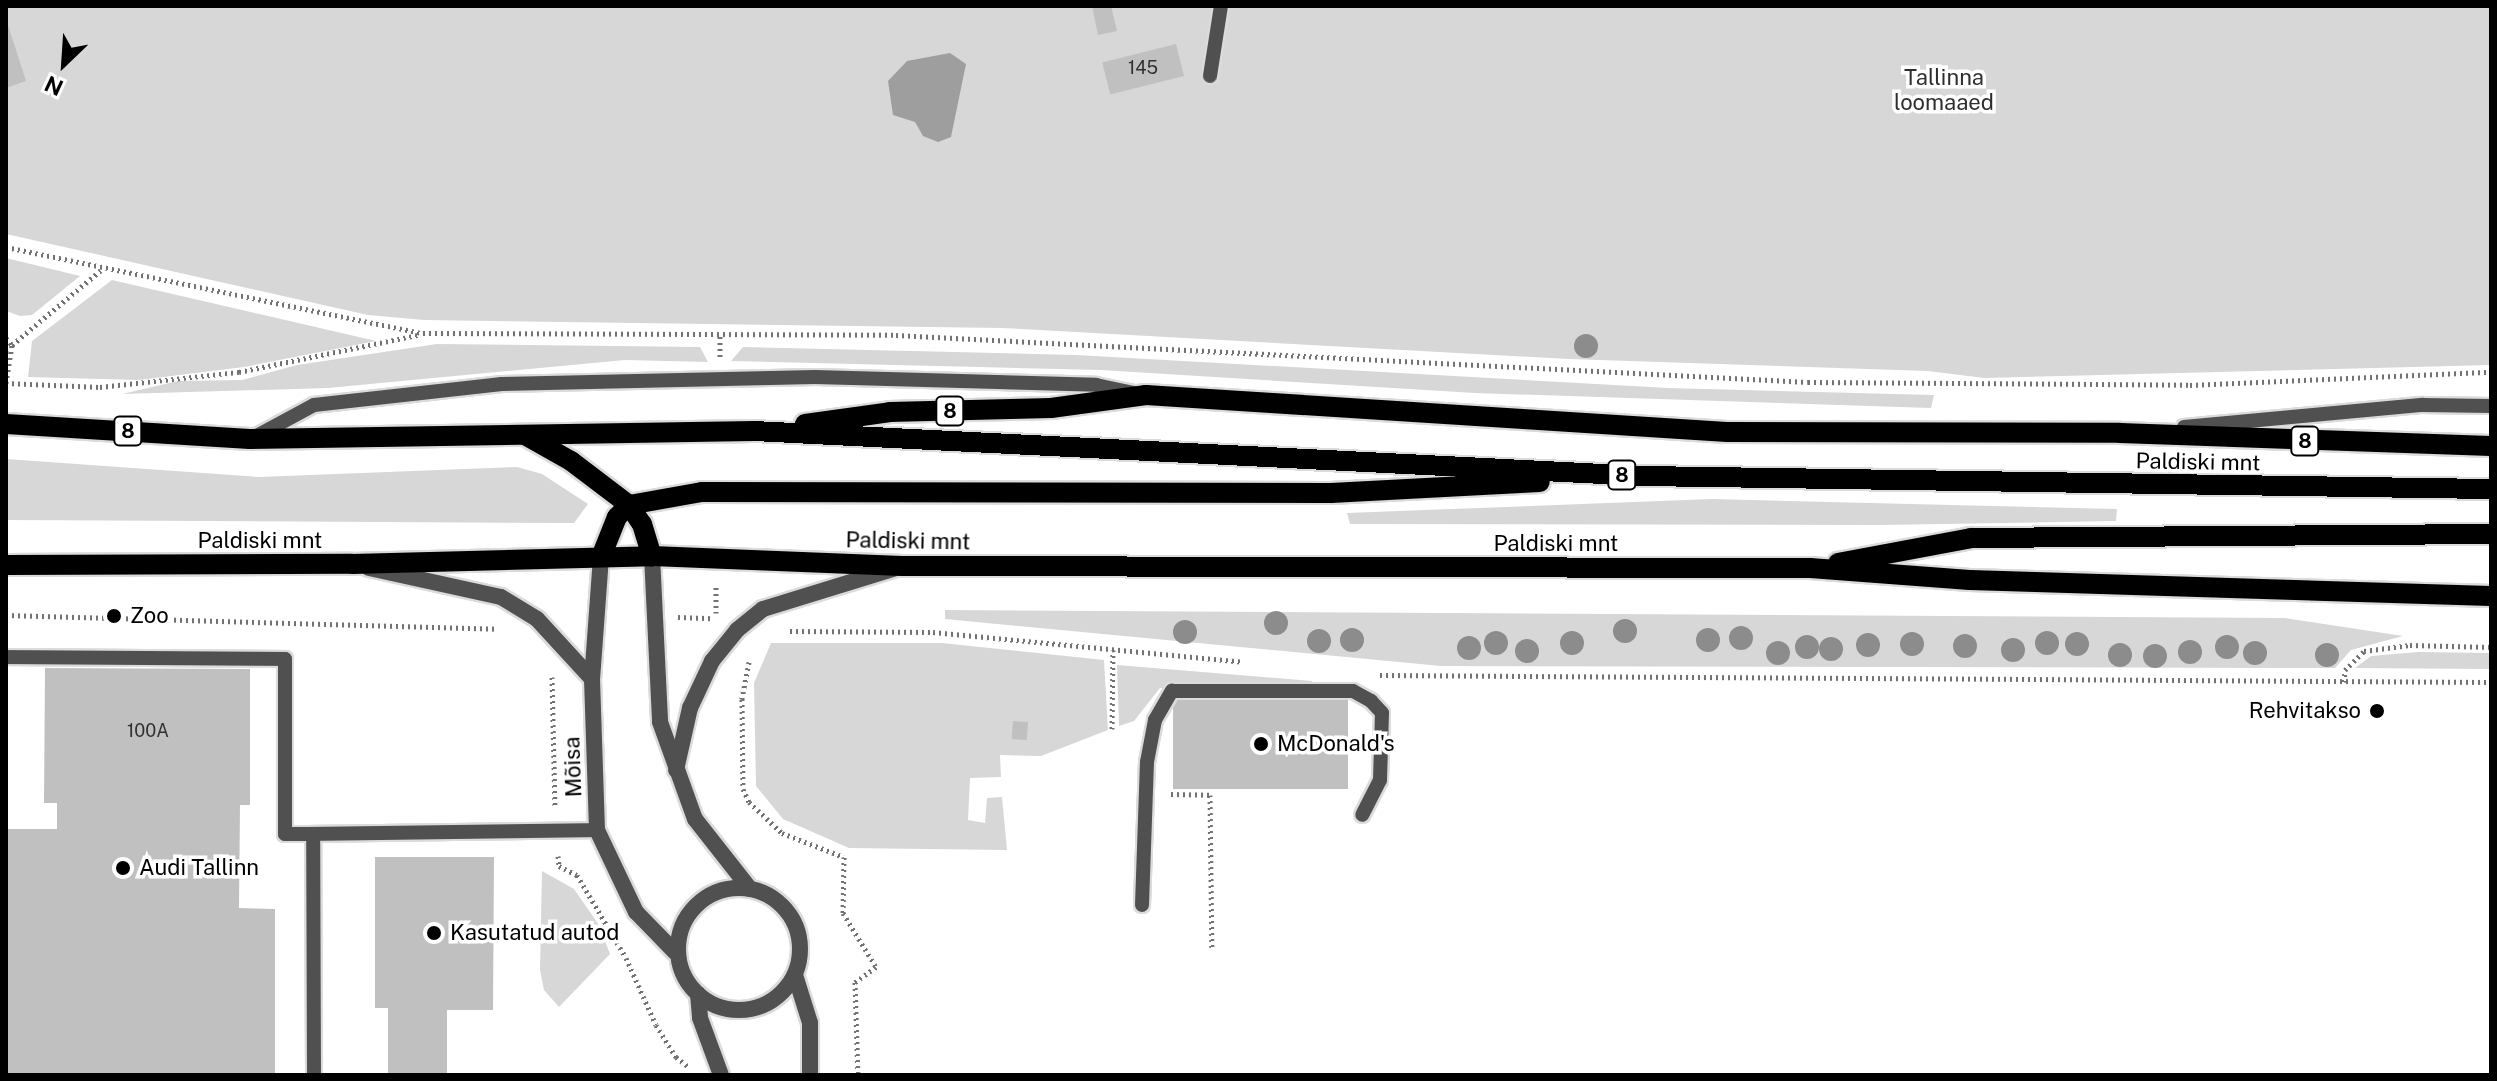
<!DOCTYPE html>
<html>
<head>
<meta charset="utf-8">
<style>
	body { margin:0 }
	#map { position:relative; width:2497px; height:1081px; overflow:hidden; background:#fff; font-family:"Public Sans",sans-serif }
	div>[style] { position:absolute }
	.green>* { inset:0; background:#d7d7d7 }
	.water>* { inset:0; background:#9e9e9e }
	.building>* { inset:0; background:#c0c0c0; transform-origin:0 0 }
	.path>* { height:5px; margin-top:-2.5px; transform-origin:0; background:repeating-linear-gradient(90deg,#727272 0 2px,transparent 0 6px) }
	.roads { filter:drop-shadow(2px 0 #dbdbdb) drop-shadow(-2px 0 #dbdbdb) drop-shadow(0 2px #dbdbdb) drop-shadow(0 -2px #dbdbdb) }
	.service>* { height:14px; margin:-7px; padding:0 7px; transform-origin:7px; border-radius:7px; background:#505050 }
	.minor>* { height:16px; margin:-8px; padding:0 8px; transform-origin:8px; border-radius:8px; background:#505050 }
	.minor>.ring { margin:-8px; padding:0; box-sizing:content-box; background:none; border:16px solid #505050; border-radius:50% }
	.primary>* { height:20px; margin:-10px; padding:0 10px; transform-origin:10px; border-radius:10px; background:#000 }
	.trees>* { width:24px; height:24px; margin:-12px; border-radius:50%; background:#8c8c8c }
	.dots>* { width:22px; height:22px; translate:-50% -50%; box-sizing:border-box; border:4px solid #fff; border-radius:50% }
	span { translate:-50% -50%; white-space:nowrap; text-align:center; line-height:1.15; -webkit-text-stroke:7px #fff; paint-order:stroke }
	.number-label { font-size:18px; color:#303030 }
	.number-label span { -webkit-text-stroke-width:0 }
	.shield-label span { padding:2px 6px; background:#fff; border:2px solid; border-radius:6px; -webkit-text-stroke-width:0 }
	.shield-label { font-size:20px; color:#000; font-weight:700 }
	.park-label { font-size:22px; color:#2e2e2e }
	.street-label { font-size:22px; color:#000 }
	.poi-label { font-size:22px; color:#000 }
	.left { translate:0 -50%; text-align:left }
	.right { translate:-100% -50%; text-align:right }
	.frame { position:absolute; inset:0; border:8px solid #000; pointer-events:none }
	.north { position:absolute; left:24px; top:24px; width:80px; height:80px; -webkit-text-stroke:6px #fff; paint-order:stroke; rotate:205deg; font-size:22px; font-weight:700; line-height:32px; text-align:center; color:#000 }
	.north::after { content:''; display:block; margin:auto; width:28px; height:36px; background:#000; clip-path:polygon(50% 0,100% 100%,50% 72%,0 100%) }
</style>
</head>
<body>
<div id="map">
	<div class="green">
		<i style="clip-path:polygon(6px 6px,2491px 6px,2491px 365px,1984px 378px,1928px 371px,1569px 359px,1002px 328px,424px 320px,368px 315px,6px 234px)"></i>
		<i style="clip-path:polygon(6px 258px,80px 276px,32px 315px,20px 316px,6px 311px)"></i>
		<i style="clip-path:polygon(112px 280px,376px 341px,244px 367px,139px 380px,28px 377px,32px 341px)"></i>
		<i style="clip-path:polygon(437px 344px,700px 347px,708px 362px,625px 360px,328px 388px,122px 394px,178px 381px,242px 380px,297px 365px)"></i>
		<i style="clip-path:polygon(743px 347px,1076px 355px,1668px 388px,1934px 395px,1931px 408px,1475px 393px,1101px 370px,731px 361px)"></i>
		<i style="clip-path:polygon(6px 459px,259px 477px,517px 467px,542px 474px,588px 504px,574px 523px,6px 520px)"></i>
		<i style="clip-path:polygon(1712px 499px,2117px 509px,2116px 521px,1880px 525px,1350px 524px,1347px 513px)"></i>
		<i style="clip-path:polygon(945px 610px,2285px 618px,2403px 636px,2351px 650px,2335px 668px,1441px 666px,945px 619px)"></i>
		<i style="clip-path:polygon(771px 643px,942px 643px,1104px 660px,1108px 730px,1041px 756px,1000px 755px,1001px 777px,970px 778px,968px 820px,985px 823px,987px 798px,1002px 797px,1007px 850px,849px 848px,783px 819px,756px 786px,754px 683px)"></i>
		<i style="clip-path:polygon(2418px 652px,2491px 653px,2491px 669px,2355px 668px,2371px 656px)"></i>
		<i style="clip-path:polygon(1117px 665px,1312px 681px,1312px 688px,1160px 688px,1134px 721px,1119px 726px)"></i>
		<i style="clip-path:polygon(542px 871px,574px 889px,599px 925px,610px 954px,559px 1007px,544px 990px,540px 970px)"></i>
	</div>
	<div class="water">
		<i style="clip-path:polygon(950px 53px,966px 64px,951px 137px,938px 142px,923px 136px,915px 122px,893px 115px,888px 81px,907px 61px)"></i>
	</div>
	<div class="building">
		<i style="clip-path:polygon(1092px 6px,1111px 6px,1117px 31px,1098px 35px)"></i>
		<i style="clip-path:polygon(6px 19px,26px 81px,6px 88px)"></i>
		<i style="left:1176px;top:44px;width:33px;height:76px;rotate:76deg"></i>
		<i style="clip-path:polygon(45px 668px,250px 669px,250px 805px,240px 805px,239px 908px,275px 909px,275px 1075px,6px 1075px,6px 829px,57px 829px,57px 803px,44px 803px)"></i>
		<i style="left:1173px;top:698px;width:175px;height:91px"></i>
		<i style="left:1013px;top:721px;width:15px;height:18px;rotate:4deg"></i>
		<i style="clip-path:polygon(375px 857px,494px 857px,493px 1010px,447px 1010px,447px 1075px,388px 1075px,388px 1008px,375px 1008px)"></i>
	</div>
	<div class="path">
		<i style="left:6px;top:247px;width:426px;rotate:11.7deg"></i>
		<i style="left:423px;top:333px;width:473px;rotate:0.2deg"></i>
		<i style="left:896px;top:335px;width:913px;rotate:2.95deg"></i>
		<i style="left:1808px;top:382px;width:382px;rotate:0.4deg"></i>
		<i style="left:2190px;top:385px;width:301px;rotate:-2.5deg"></i>
		<i style="left:6px;top:338px;width:9px;rotate:49deg"></i>
		<i style="left:720px;top:357px;width:23px;rotate:-90deg"></i>
		<i style="left:6px;top:383px;width:94px;rotate:2.4deg"></i>
		<i style="left:100px;top:387px;width:140px;rotate:-6.2deg"></i>
		<i style="left:239px;top:372px;width:183px;rotate:-11.7deg"></i>
		<i style="left:6px;top:383px;width:38px;rotate:-81deg"></i>
		<i style="left:12px;top:345px;width:116px;rotate:-40.1deg"></i>
		<i style="left:716px;top:613px;width:26px;rotate:-90deg"></i>
		<i style="left:6px;top:615px;width:491px;rotate:1.6deg"></i>
		<i style="left:678px;top:617px;width:34px;rotate:2deg"></i>
		<i style="left:790px;top:631px;width:143px;rotate:0.4deg"></i>
		<i style="left:933px;top:632px;width:311px;rotate:5.5deg"></i>
		<i style="left:749px;top:662px;width:38px;rotate:101deg"></i>
		<i style="left:742px;top:699px;width:90px;rotate:89.4deg"></i>
		<i style="left:743px;top:789px;width:14px;rotate:65deg"></i>
		<i style="left:749px;top:802px;width:45px;rotate:43.2deg"></i>
		<i style="left:782px;top:833px;width:66px;rotate:21.2deg"></i>
		<i style="left:844px;top:857px;width:56px;rotate:91deg"></i>
		<i style="left:843px;top:913px;width:63px;rotate:58.6deg"></i>
		<i style="left:876px;top:967px;width:26px;rotate:144deg"></i>
		<i style="left:855px;top:982px;width:93px;rotate:88.2deg"></i>
		<i style="left:1380px;top:675px;width:1111px;rotate:0.36deg"></i>
		<i style="left:552px;top:677px;width:130px;rotate:88.7deg"></i>
		<i style="left:2344px;top:682px;width:12px;rotate:-85deg"></i>
		<i style="left:2345px;top:670px;width:27px;rotate:-45deg"></i>
		<i style="left:2364px;top:651px;width:46px;rotate:-7.4deg"></i>
		<i style="left:2410px;top:645px;width:81px;rotate:1.4deg"></i>
		<i style="left:1112px;top:729px;width:79px;rotate:-89.3deg"></i>
		<i style="left:1171px;top:794px;width:39px;rotate:1deg"></i>
		<i style="left:1210px;top:795px;width:154px;rotate:89.3deg"></i>
		<i style="left:558px;top:856px;width:10px;rotate:84deg"></i>
		<i style="left:559px;top:866px;width:20px;rotate:27deg"></i>
		<i style="left:577px;top:875px;width:96px;rotate:59.4deg"></i>
		<i style="left:626px;top:958px;width:73px;rotate:65.9deg"></i>
		<i style="left:656px;top:1025px;width:38px;rotate:58deg"></i>
		<i style="left:676px;top:1057px;width:16px;rotate:38deg"></i>
	</div>
	<div class="roads">
		<div class="service">
			<i style="left:1210px;top:76px;width:71px;rotate:-81.1deg"></i>
			<i style="left:2184px;top:427px;width:240px;rotate:-5.3deg"></i>
			<i style="left:2423px;top:405px;width:68px;rotate:0.8deg"></i>
			<i style="left:253px;top:438px;width:69px;rotate:-28.4deg"></i>
			<i style="left:314px;top:405px;width:189px;rotate:-6.4deg"></i>
			<i style="left:502px;top:384px;width:313px;rotate:-1.3deg"></i>
			<i style="left:815px;top:377px;width:281px;rotate:1.6deg"></i>
			<i style="left:1096px;top:385px;width:39px;rotate:12deg"></i>
			<i style="left:6px;top:657px;width:279px;rotate:0.4deg"></i>
			<i style="left:285px;top:659px;width:175px;rotate:90deg"></i>
			<i style="left:285px;top:834px;width:28px"></i>
			<i style="left:1142px;top:905px;width:143px;rotate:-88deg"></i>
			<i style="left:1147px;top:762px;width:43px;rotate:-79.2deg"></i>
			<i style="left:1155px;top:720px;width:34px;rotate:-60deg"></i>
			<i style="left:1172px;top:691px;width:181px"></i>
			<i style="left:1353px;top:691px;width:21px;rotate:29deg"></i>
			<i style="left:1371px;top:701px;width:16px;rotate:47deg"></i>
			<i style="left:1382px;top:713px;width:67px;rotate:91.7deg"></i>
			<i style="left:1380px;top:780px;width:39px;rotate:117deg"></i>
			<i style="left:314px;top:1075px;width:241px;rotate:-90.2deg"></i>
			<i style="left:313px;top:834px;width:284px;rotate:-0.8deg"></i>
		</div>
		<div class="minor">
			<i style="left:652px;top:556px;width:166px;rotate:87.2deg"></i>
			<i style="left:660px;top:722px;width:103px;rotate:70.2deg"></i>
			<i style="left:695px;top:819px;width:89px;rotate:51.8deg"></i>
			<i style="left:601px;top:557px;width:122px;rotate:94.2deg"></i>
			<i style="left:592px;top:679px;width:151px;rotate:88.1deg"></i>
			<i style="left:597px;top:830px;width:91px;rotate:64.6deg"></i>
			<i style="left:636px;top:912px;width:56px;rotate:45.7deg"></i>
			<i style="left:369px;top:568px;width:135px;rotate:12.4deg"></i>
			<i style="left:501px;top:597px;width:42px;rotate:31.4deg"></i>
			<i style="left:537px;top:619px;width:81px;rotate:47.5deg"></i>
			<i style="left:676px;top:770px;width:64px;rotate:-77.3deg"></i>
			<i style="left:690px;top:708px;width:52px;rotate:-64.9deg"></i>
			<i style="left:712px;top:661px;width:40px;rotate:-51deg"></i>
			<i style="left:737px;top:630px;width:33px;rotate:-39deg"></i>
			<i style="left:763px;top:609px;width:136px;rotate:-17.1deg"></i>
			<i class="ring" style="left:678px;top:888px;width:106px;height:106px"></i>
			<i style="left:795px;top:975px;width:50px;rotate:72.6deg"></i>
			<i style="left:810px;top:1023px;width:52px;rotate:90deg"></i>
			<i style="left:698px;top:994px;width:24px;rotate:85deg"></i>
			<i style="left:700px;top:1018px;width:61px;rotate:69.8deg"></i>
		</div>
		<div class="primary">
			<i style="left:6px;top:424px;width:244px;rotate:3.5deg"></i>
			<i style="left:250px;top:439px;width:504px;rotate:-0.91deg"></i>
			<i style="left:754px;top:431px;width:890px;rotate:2.9deg"></i>
			<i style="left:1643px;top:476px;width:848px;rotate:0.88deg"></i>
			<i style="left:805px;top:424px;width:86px;rotate:-8deg"></i>
			<i style="left:890px;top:412px;width:161px;rotate:-1.4deg"></i>
			<i style="left:1051px;top:408px;width:96px;rotate:-7.8deg"></i>
			<i style="left:1146px;top:395px;width:582px;rotate:3.64deg"></i>
			<i style="left:1727px;top:432px;width:393px;rotate:0.1deg"></i>
			<i style="left:2120px;top:433px;width:371px;rotate:2deg"></i>
			<i style="left:525px;top:435px;width:53px;rotate:29.5deg"></i>
			<i style="left:571px;top:461px;width:73px;rotate:37.2deg"></i>
			<i style="left:629px;top:505px;width:23px;rotate:56deg"></i>
			<i style="left:642px;top:524px;width:34px;rotate:73deg"></i>
			<i style="left:601px;top:557px;width:43px;rotate:-68.2deg"></i>
			<i style="left:617px;top:517px;width:17px;rotate:-45deg"></i>
			<i style="left:629px;top:505px;width:74px;rotate:-10.1deg"></i>
			<i style="left:702px;top:492px;width:629px;rotate:0.09deg"></i>
			<i style="left:1331px;top:493px;width:209px;rotate:-3deg"></i>
			<i style="left:1838px;top:563px;width:135px;rotate:-10.6deg"></i>
			<i style="left:1971px;top:538px;width:520px;rotate:-0.44deg"></i>
			<i style="left:6px;top:565px;width:346px;rotate:-0.2deg"></i>
			<i style="left:352px;top:564px;width:300px;rotate:-1.5deg"></i>
			<i style="left:652px;top:556px;width:250px;rotate:2.3deg"></i>
			<i style="left:902px;top:566px;width:908px;rotate:0.13deg"></i>
			<i style="left:1810px;top:568px;width:160px;rotate:4.3deg"></i>
			<i style="left:1970px;top:580px;width:521px;rotate:1.76deg"></i>
		</div>
	</div>
	<div class="trees">
		<i style="left:1586px;top:346px"></i>
		<i style="left:1276px;top:623px"></i>
		<i style="left:1625px;top:631px"></i>
		<i style="left:1185px;top:632px"></i>
		<i style="left:1741px;top:638px"></i>
		<i style="left:1352px;top:640px"></i>
		<i style="left:1708px;top:640px"></i>
		<i style="left:1319px;top:641px"></i>
		<i style="left:1496px;top:643px"></i>
		<i style="left:1572px;top:643px"></i>
		<i style="left:2047px;top:643px"></i>
		<i style="left:1912px;top:644px"></i>
		<i style="left:2077px;top:644px"></i>
		<i style="left:1868px;top:645px"></i>
		<i style="left:1965px;top:646px"></i>
		<i style="left:1807px;top:647px"></i>
		<i style="left:2227px;top:647px"></i>
		<i style="left:1469px;top:648px"></i>
		<i style="left:1831px;top:649px"></i>
		<i style="left:2013px;top:650px"></i>
		<i style="left:1527px;top:651px"></i>
		<i style="left:2190px;top:652px"></i>
		<i style="left:1778px;top:653px"></i>
		<i style="left:2255px;top:653px"></i>
		<i style="left:2120px;top:655px"></i>
		<i style="left:2327px;top:655px"></i>
		<i style="left:2155px;top:656px"></i>
	</div>
	<div class="dots">
		<i style="left:114px;top:616px;background:#000"></i>
		<i style="left:2377px;top:711px;background:#000"></i>
		<i style="left:1261px;top:744px;background:#000"></i>
		<i style="left:123px;top:868px;background:#000"></i>
		<i style="left:434px;top:933px;background:#000"></i>
	</div>
	<div class="number-label">
		<span style="left:1143px;top:68px">145</span>
		<span style="left:148px;top:731px">100A</span>
	</div>
	<div class="shield-label">
		<span style="left:950px;top:411px">8</span>
		<span style="left:128px;top:431px">8</span>
		<span style="left:2305px;top:441px">8</span>
		<span style="left:1622px;top:475px">8</span>
	</div>
	<div class="park-label">
		<span style="left:1944px;top:90px">Tallinna<br>loomaaed</span>
	</div>
	<div class="street-label">
		<span style="left:2198px;top:462px;rotate:1deg">Paldiski mnt</span>
		<span style="left:260px;top:541px">Paldiski mnt</span>
		<span style="left:908px;top:541px;rotate:1deg">Paldiski mnt</span>
		<span style="left:1556px;top:544px">Paldiski mnt</span>
		<span style="left:573px;top:767px;rotate:-92deg">Mõisa</span>
	</div>
	<div class="poi-label">
		<span class="left" style="left:130px;top:616px">Zoo</span>
		<span class="right" style="left:2361px;top:711px">Rehvitakso</span>
		<span class="left" style="left:1277px;top:744px">McDonald's</span>
		<span class="left" style="left:139px;top:868px">Audi Tallinn</span>
		<span class="left" style="left:450px;top:933px">Kasutatud autod</span>
	</div>
	<div class="frame"></div>
	<div class="north">N</div>
</div>
</body>
</html>
